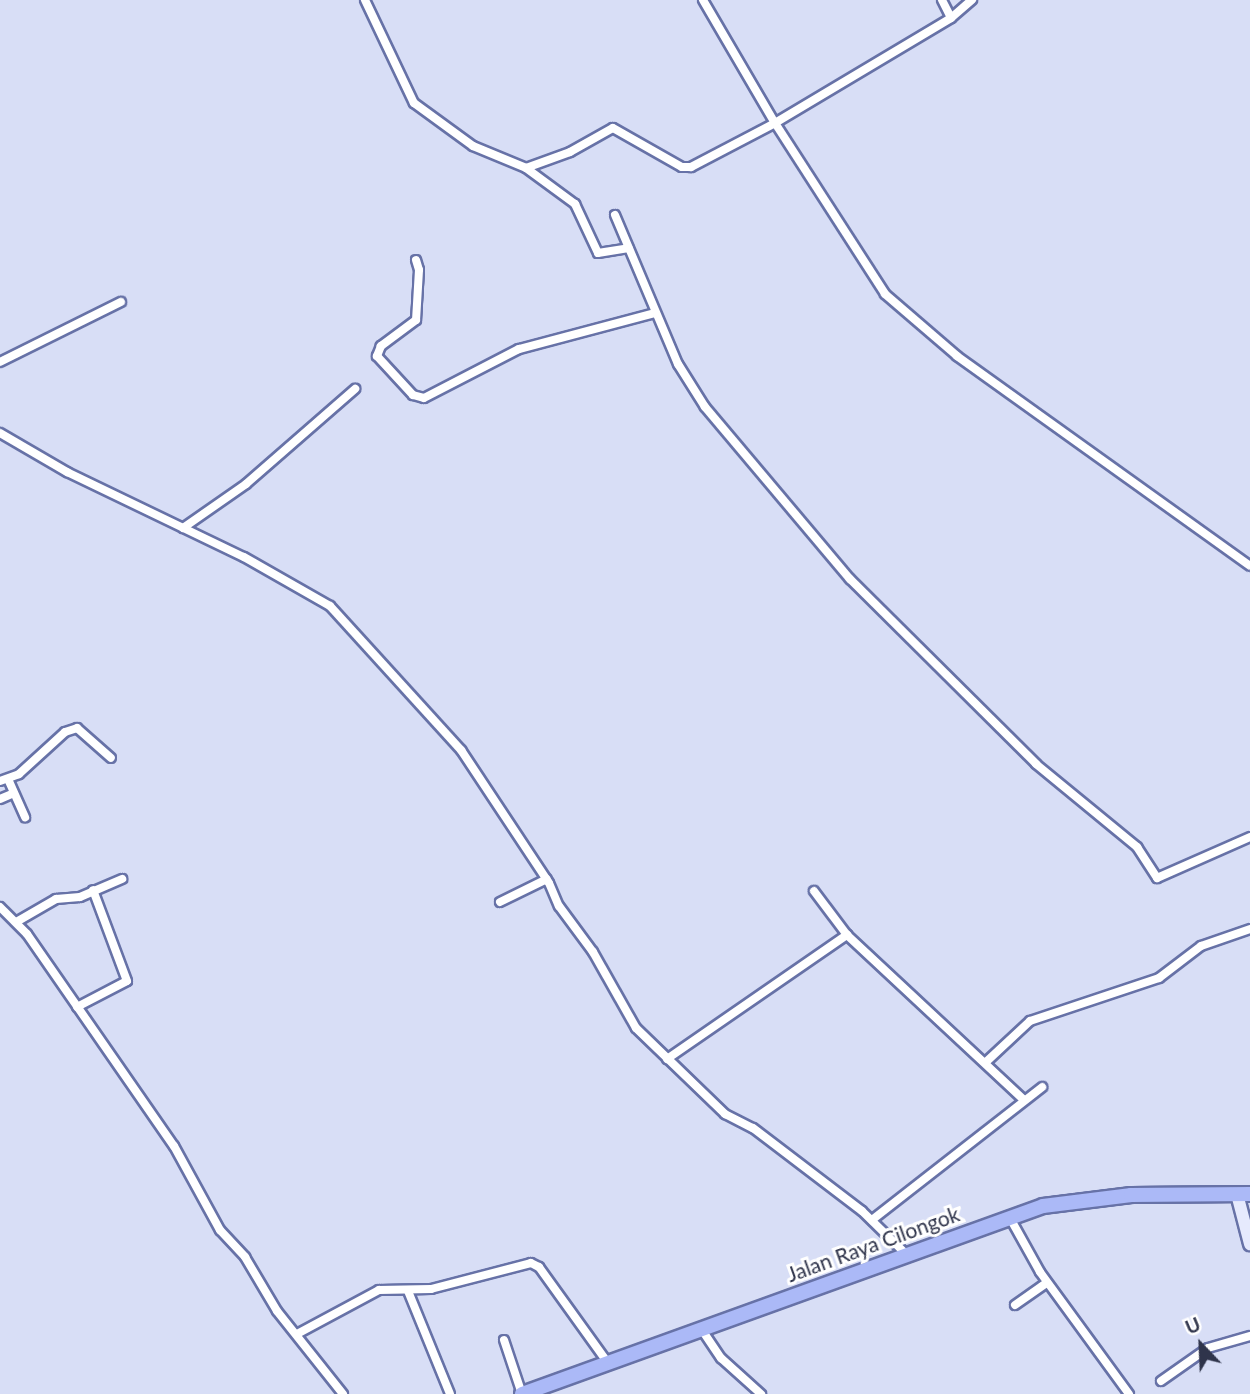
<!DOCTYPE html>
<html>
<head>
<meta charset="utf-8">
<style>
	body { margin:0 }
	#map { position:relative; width:1250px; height:1394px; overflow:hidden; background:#d8def6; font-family:Lato,sans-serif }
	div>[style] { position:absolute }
	.roads { filter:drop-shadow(2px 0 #6772a7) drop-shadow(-2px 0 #6772a7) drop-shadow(0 2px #6772a7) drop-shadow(0 -2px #6772a7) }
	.street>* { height:8px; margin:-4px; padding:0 4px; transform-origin:4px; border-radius:4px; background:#fff }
	.secondary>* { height:12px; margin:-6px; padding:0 6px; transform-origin:6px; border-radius:6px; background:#e6eafd }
	.highway>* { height:14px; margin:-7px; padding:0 7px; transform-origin:7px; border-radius:7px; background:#abb9f7 }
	span { translate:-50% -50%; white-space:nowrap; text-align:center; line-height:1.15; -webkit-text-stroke:6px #fff; paint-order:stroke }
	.street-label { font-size:21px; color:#2f344b }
	.north { position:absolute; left:1166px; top:1310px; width:70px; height:70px; -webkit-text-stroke:5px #fff; paint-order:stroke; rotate:337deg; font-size:19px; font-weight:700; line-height:28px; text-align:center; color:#2f344b }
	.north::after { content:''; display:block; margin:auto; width:24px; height:32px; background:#2f344b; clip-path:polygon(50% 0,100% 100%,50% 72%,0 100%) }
</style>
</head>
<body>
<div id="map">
	<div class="roads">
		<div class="street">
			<i style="left:365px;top:0;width:114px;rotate:64.6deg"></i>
			<i style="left:414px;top:103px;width:73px;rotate:36.1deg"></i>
			<i style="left:473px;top:146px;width:57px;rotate:22.5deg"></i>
			<i style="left:526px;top:168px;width:47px;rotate:-20deg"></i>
			<i style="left:570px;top:152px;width:49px;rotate:-29.2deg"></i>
			<i style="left:613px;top:128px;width:79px;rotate:29.5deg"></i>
			<i style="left:682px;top:167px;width:9px"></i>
			<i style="left:691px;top:167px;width:95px;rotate:-27.6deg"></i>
			<i style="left:775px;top:123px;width:205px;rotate:-30.8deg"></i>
			<i style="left:951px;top:18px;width:28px;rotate:-41deg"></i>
			<i style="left:703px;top:0;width:143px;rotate:59.7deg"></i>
			<i style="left:775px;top:123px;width:203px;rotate:57.2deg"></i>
			<i style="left:885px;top:294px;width:95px;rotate:40.7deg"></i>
			<i style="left:957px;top:356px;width:360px;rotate:35.6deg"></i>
			<i style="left:942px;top:0;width:20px;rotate:63deg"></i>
			<i style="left:526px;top:168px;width:61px;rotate:36.3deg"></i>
			<i style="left:575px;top:204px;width:54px;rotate:64.9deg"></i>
			<i style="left:598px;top:253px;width:31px;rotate:-9deg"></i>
			<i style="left:615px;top:215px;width:162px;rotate:67.1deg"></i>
			<i style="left:678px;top:364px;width:51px;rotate:57.9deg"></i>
			<i style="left:705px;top:407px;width:225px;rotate:49.9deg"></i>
			<i style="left:850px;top:579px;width:262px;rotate:44.8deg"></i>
			<i style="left:1036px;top:764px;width:131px;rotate:39.4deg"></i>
			<i style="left:1137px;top:847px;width:37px;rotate:57deg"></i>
			<i style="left:1157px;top:878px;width:102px;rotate:-23.8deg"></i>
			<i style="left:416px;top:260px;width:10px;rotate:73deg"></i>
			<i style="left:419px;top:270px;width:50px;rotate:93.4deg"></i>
			<i style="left:416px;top:320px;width:44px;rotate:143.4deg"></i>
			<i style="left:381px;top:346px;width:11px;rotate:112deg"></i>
			<i style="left:377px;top:356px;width:53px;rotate:47.3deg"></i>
			<i style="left:413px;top:395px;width:11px;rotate:15deg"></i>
			<i style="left:424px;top:398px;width:107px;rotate:-27.3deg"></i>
			<i style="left:519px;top:349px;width:141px;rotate:-14.8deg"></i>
			<i style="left:0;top:362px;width:135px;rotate:-26.4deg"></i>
			<i style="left:0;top:433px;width:78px;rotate:30.2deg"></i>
			<i style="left:67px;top:472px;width:196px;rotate:25.7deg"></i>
			<i style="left:244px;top:557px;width:99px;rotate:29.7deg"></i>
			<i style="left:330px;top:606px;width:195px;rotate:47.7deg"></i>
			<i style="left:461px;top:750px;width:159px;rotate:56.5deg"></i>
			<i style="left:549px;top:883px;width:25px;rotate:67deg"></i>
			<i style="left:559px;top:906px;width:57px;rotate:53.5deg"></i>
			<i style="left:593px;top:952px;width:87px;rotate:60.5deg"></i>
			<i style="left:636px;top:1028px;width:124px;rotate:44deg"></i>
			<i style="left:725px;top:1114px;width:31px;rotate:27deg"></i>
			<i style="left:753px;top:1128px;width:137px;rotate:37.3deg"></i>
			<i style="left:862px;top:1211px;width:62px;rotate:44.3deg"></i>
			<i style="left:183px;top:528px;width:77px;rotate:-34.9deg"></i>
			<i style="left:246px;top:484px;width:145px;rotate:-41.1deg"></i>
			<i style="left:8px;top:779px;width:42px;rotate:65.9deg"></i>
			<i style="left:0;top:781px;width:20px;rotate:-20deg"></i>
			<i style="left:19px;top:774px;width:62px;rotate:-42.4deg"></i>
			<i style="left:65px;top:732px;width:13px;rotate:-18deg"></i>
			<i style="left:77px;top:728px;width:45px;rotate:41.4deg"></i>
			<i style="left:0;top:799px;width:15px;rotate:-23deg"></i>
			<i style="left:814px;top:891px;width:55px;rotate:53.1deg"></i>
			<i style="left:847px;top:935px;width:242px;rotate:43deg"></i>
			<i style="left:500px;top:902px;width:52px;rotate:-26.1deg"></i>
			<i style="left:0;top:907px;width:38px;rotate:45deg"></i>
			<i style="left:27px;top:934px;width:258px;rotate:55.3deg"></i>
			<i style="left:174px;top:1146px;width:96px;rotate:61.3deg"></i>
			<i style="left:220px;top:1230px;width:37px;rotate:47deg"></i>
			<i style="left:245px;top:1257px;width:63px;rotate:59.3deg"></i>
			<i style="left:277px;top:1311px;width:106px;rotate:51.5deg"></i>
			<i style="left:18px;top:921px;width:44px;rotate:-30.1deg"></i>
			<i style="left:56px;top:899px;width:24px;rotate:-5deg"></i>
			<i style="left:80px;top:897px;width:46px;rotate:-23.2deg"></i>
			<i style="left:77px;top:1007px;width:56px;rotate:-27.5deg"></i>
			<i style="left:127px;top:981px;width:97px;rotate:-110.5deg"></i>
			<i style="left:667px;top:1059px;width:219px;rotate:-34.6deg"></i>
			<i style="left:986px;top:1062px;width:60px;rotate:-43deg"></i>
			<i style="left:1030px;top:1021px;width:136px;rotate:-18.4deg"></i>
			<i style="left:1159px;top:978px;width:53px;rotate:-37.3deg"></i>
			<i style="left:1201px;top:946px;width:52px;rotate:-19.1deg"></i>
			<i style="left:1010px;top:1218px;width:62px;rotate:60.9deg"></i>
			<i style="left:1040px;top:1272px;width:151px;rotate:53.9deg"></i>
			<i style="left:872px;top:1220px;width:216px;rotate:-38deg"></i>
			<i style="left:408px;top:1291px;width:111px;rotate:67.8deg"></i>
			<i style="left:1015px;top:1305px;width:39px;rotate:-35deg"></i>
			<i style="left:702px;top:1330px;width:34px;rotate:56deg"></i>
			<i style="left:721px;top:1358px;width:54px;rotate:42deg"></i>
			<i style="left:297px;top:1334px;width:93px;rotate:-28.2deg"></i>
			<i style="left:379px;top:1290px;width:52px;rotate:-1.1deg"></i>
			<i style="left:431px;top:1289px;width:103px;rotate:-14.6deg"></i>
			<i style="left:531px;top:1263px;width:9px;rotate:27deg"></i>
			<i style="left:539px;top:1267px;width:118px;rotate:54.3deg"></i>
			<i style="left:504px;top:1340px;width:57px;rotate:71.6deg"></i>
			<i style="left:1161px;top:1381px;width:57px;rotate:-35.1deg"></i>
			<i style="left:1208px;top:1348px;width:44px;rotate:-15.9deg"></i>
		</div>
		<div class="secondary">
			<i style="left:1237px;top:1194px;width:52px;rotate:75.4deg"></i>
		</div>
		<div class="highway">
			<i style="left:522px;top:1394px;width:554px;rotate:-19.84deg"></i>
			<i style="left:1043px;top:1206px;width:89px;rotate:-7.1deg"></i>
			<i style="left:1131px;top:1195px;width:119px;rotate:-0.5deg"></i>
		</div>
	</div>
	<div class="street-label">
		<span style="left:873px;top:1244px;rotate:-20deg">Jalan Raya Cilongok</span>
	</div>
	<div class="north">U</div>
</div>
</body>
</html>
